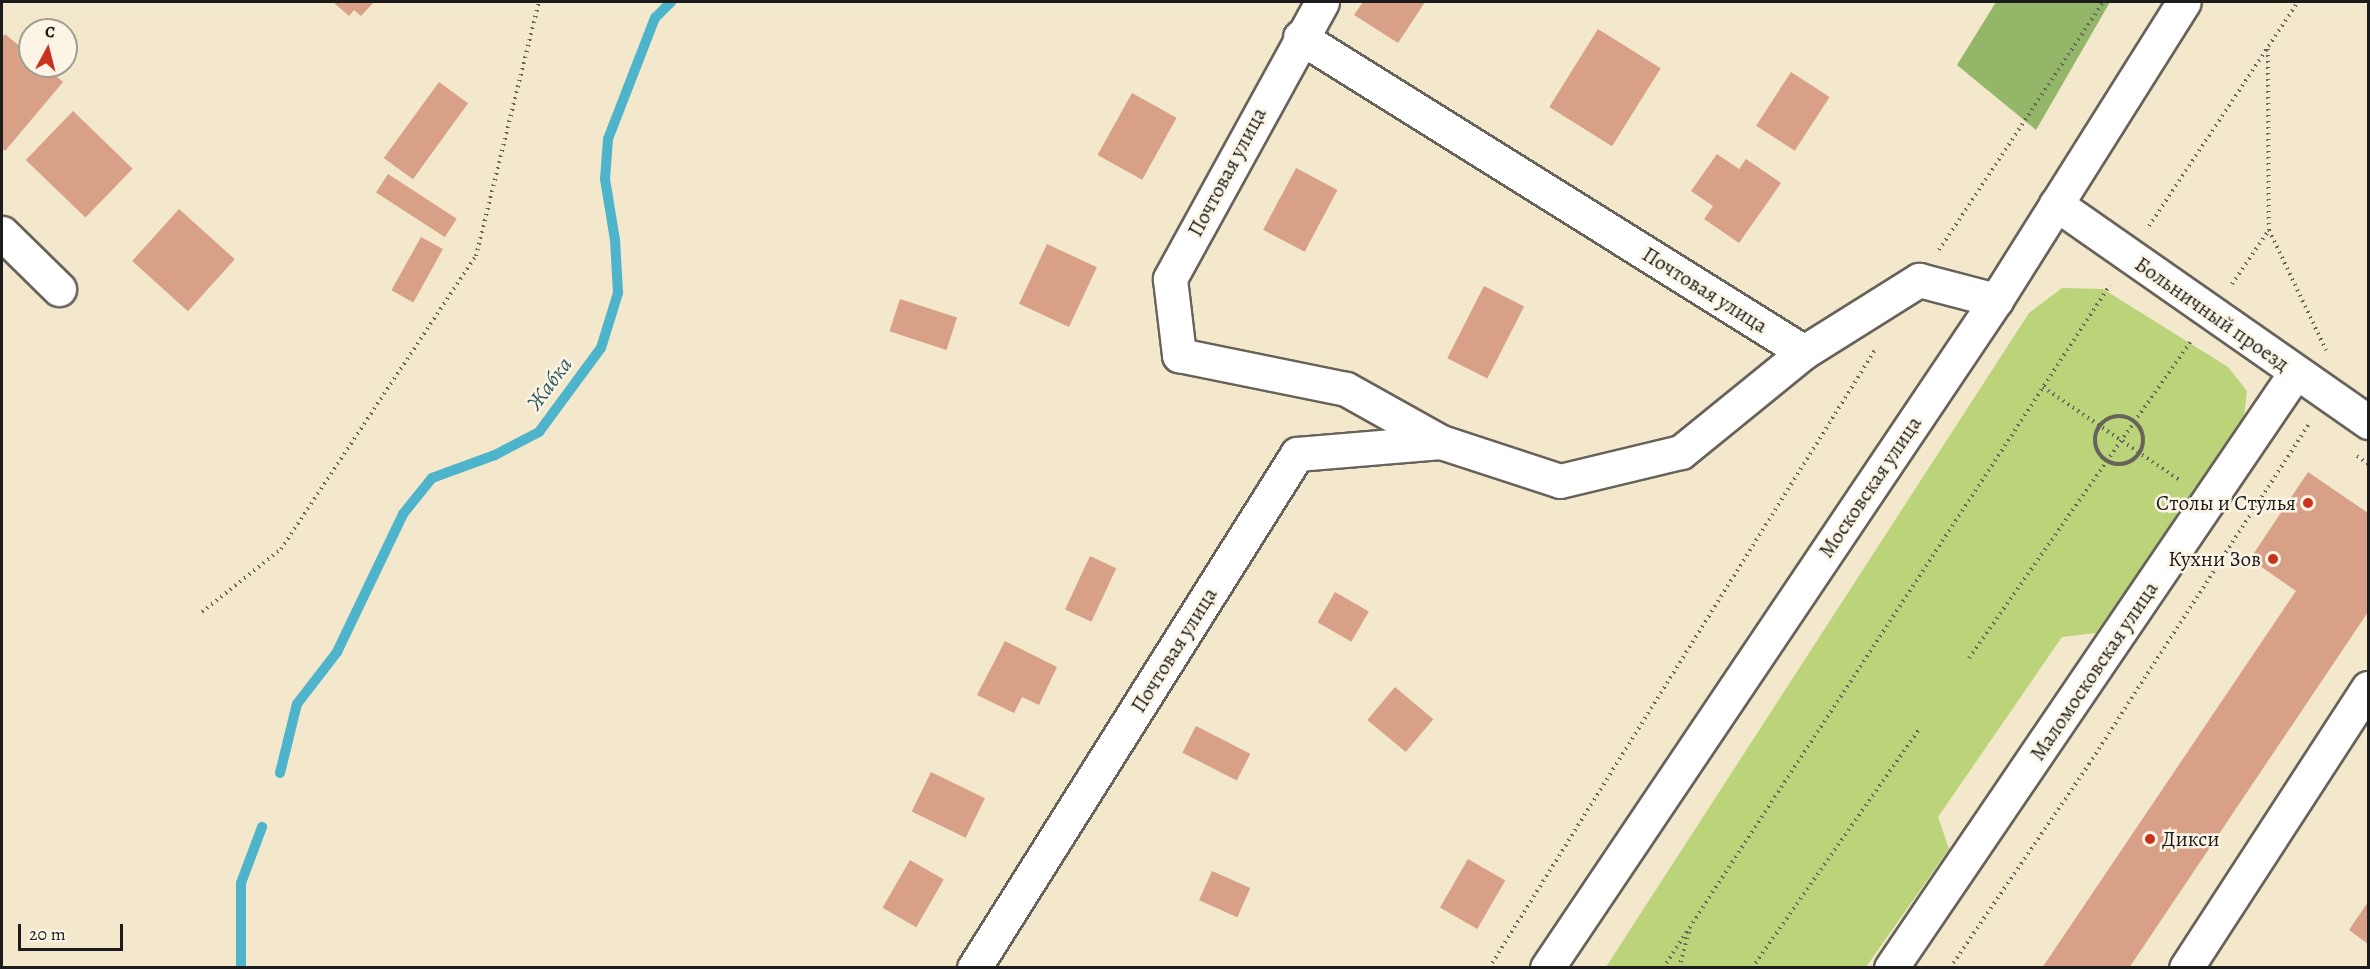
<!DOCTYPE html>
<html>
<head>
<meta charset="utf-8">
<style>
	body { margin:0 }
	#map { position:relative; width:2370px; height:969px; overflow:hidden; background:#f3e7cc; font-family:Alegreya,serif }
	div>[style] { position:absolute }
	.green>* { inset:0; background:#bbd479 }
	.forest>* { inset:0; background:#94b669 }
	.stream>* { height:10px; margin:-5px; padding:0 5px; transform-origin:5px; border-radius:5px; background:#4db4cb }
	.building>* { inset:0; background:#d8a187; transform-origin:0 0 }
	.path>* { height:4px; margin-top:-2px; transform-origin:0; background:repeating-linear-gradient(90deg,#67635a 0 1.5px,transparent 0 6px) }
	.path>.ring { margin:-2px; padding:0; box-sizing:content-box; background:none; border:4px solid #67635a; border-radius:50% }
	.roads { filter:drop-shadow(2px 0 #67635a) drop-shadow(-2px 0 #67635a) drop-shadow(0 2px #67635a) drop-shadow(0 -2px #67635a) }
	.minor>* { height:33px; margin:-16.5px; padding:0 16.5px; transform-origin:16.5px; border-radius:16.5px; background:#fff }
	.major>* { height:33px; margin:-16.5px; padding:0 16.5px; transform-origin:16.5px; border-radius:16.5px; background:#fff }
	.dots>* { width:16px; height:16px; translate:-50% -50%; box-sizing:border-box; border:3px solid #fcf5e5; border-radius:50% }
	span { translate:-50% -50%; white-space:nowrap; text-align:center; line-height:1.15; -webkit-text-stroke:5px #fcf5e5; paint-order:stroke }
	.street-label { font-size:21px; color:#1c1c1c }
	.poi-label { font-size:21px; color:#1c1c1c }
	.right { translate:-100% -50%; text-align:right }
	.left { translate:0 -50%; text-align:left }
	.water-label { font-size:22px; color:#305962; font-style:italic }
	.frame { position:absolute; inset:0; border:3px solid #1c1c1c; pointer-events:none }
	.north { position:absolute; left:18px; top:18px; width:60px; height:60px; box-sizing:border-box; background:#fcf5e5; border:2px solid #a29e95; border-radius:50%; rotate:7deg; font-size:16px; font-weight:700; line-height:24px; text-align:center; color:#1c1c1c }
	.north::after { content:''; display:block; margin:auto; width:21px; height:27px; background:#c8321e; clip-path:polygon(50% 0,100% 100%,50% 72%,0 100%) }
	.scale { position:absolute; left:18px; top:924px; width:105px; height:27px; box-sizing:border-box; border:3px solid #1c1c1c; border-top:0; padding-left:8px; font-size:18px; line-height:21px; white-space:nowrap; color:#1c1c1c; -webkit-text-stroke:4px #fcf5e5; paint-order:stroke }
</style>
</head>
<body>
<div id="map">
	<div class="green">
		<i style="clip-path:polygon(2062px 288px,2103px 289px,2228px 367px,2247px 391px,2244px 417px,2096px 633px,2062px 637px,1938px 817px,1949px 849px,1866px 967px,1606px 967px,2029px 313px)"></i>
	</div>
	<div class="forest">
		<i style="clip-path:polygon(1996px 2px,2110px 2px,2036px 130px,1957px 65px)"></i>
	</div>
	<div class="stream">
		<i style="left:280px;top:773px;width:71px;rotate:-76.2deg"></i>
		<i style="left:297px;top:704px;width:66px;rotate:-52.4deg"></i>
		<i style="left:337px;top:652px;width:153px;rotate:-64.4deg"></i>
		<i style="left:403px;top:514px;width:46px;rotate:-51.1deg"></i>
		<i style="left:432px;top:478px;width:67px;rotate:-20.1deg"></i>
		<i style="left:495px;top:455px;width:50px;rotate:-27.6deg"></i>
		<i style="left:539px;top:432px;width:104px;rotate:-53.6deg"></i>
		<i style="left:601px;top:348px;width:58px;rotate:-72.8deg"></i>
		<i style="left:618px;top:293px;width:53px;rotate:-93.2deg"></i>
		<i style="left:615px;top:240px;width:62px;rotate:-99.3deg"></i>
		<i style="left:605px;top:179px;width:40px;rotate:-85.7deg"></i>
		<i style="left:608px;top:139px;width:130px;rotate:-68.8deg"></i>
		<i style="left:655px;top:18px;width:23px;rotate:-45deg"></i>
		<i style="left:241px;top:968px;width:85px;rotate:-90deg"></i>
		<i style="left:241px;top:883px;width:60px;rotate:-69.4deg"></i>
	</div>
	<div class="building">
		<i style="clip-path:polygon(333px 2px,374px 2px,361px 16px,354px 10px,349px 16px)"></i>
		<i style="clip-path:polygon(1363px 2px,1425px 2px,1398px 43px,1354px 15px)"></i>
		<i style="left:1598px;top:29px;width:74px;height:92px;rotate:32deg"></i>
		<i style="clip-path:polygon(5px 34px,30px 55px,30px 66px,44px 66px,63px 82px,5px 151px,2px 148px,2px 38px)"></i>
		<i style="left:1791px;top:72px;width:46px;height:64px;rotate:33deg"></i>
		<i style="left:439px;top:82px;width:36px;height:94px;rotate:36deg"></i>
		<i style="left:1132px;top:93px;width:51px;height:71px;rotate:29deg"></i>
		<i style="left:73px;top:111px;width:83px;height:68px;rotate:44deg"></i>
		<i style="clip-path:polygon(1717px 154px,1739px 169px,1746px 159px,1781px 183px,1739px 243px,1704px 219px,1713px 206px,1691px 191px)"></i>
		<i style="left:1296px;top:168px;width:47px;height:70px;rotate:28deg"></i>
		<i style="left:388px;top:174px;width:82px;height:22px;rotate:33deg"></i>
		<i style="left:179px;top:209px;width:75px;height:70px;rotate:42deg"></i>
		<i style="left:421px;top:237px;width:25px;height:61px;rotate:29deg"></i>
		<i style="left:1047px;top:244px;width:55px;height:66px;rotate:25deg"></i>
		<i style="left:1484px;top:286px;width:45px;height:81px;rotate:27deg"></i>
		<i style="left:900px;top:299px;width:60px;height:34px;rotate:18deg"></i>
		<i style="clip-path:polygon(2308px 472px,2368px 513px,2368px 612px,2129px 968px,2042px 968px,2296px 591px,2250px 559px)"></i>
		<i style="left:1090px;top:556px;width:29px;height:59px;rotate:25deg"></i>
		<i style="left:1335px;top:592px;width:39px;height:35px;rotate:30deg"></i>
		<i style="clip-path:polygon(1005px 641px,1057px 667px,1039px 705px,1022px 697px,1014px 713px,977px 695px)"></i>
		<i style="left:1395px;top:687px;width:50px;height:43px;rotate:40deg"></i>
		<i style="left:1196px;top:726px;width:61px;height:30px;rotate:27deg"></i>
		<i style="left:931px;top:772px;width:60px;height:44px;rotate:26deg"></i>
		<i style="left:1468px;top:859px;width:43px;height:56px;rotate:30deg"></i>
		<i style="left:910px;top:860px;width:39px;height:55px;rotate:30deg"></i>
		<i style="left:1212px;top:871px;width:42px;height:32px;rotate:24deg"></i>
		<i style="clip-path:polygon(2368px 902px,2368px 944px,2349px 930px)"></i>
	</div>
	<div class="path">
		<i style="left:2268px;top:49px;width:181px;rotate:89.7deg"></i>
		<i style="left:2269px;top:230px;width:133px;rotate:64.6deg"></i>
		<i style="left:2149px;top:226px;width:269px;rotate:-56.4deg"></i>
		<i style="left:1939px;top:250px;width:297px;rotate:-56.5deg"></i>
		<i style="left:2232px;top:284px;width:65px;rotate:-55.6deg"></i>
		<i style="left:2043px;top:387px;width:167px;rotate:34.3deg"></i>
		<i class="ring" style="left:2095px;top:416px;width:44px;height:44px"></i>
		<i style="left:2357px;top:456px;width:14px;rotate:36deg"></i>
		<i style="left:202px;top:612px;width:101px;rotate:-38.6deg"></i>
		<i style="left:281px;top:549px;width:352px;rotate:-56.4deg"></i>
		<i style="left:476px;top:256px;width:262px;rotate:-76.1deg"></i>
		<i style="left:1969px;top:658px;width:389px;rotate:-55deg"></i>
		<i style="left:1489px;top:968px;width:729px;rotate:-58.01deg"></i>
		<i style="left:1663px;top:968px;width:816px;rotate:-56.8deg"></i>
		<i style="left:1679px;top:968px;width:41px;rotate:-74.6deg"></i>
		<i style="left:1752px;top:968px;width:293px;rotate:-55deg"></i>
		<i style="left:1950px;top:968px;width:247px;rotate:-55.7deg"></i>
		<i style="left:2089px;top:764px;width:405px;rotate:-57.1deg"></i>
	</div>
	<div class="roads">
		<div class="minor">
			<i style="left:1322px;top:2px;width:316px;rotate:118.8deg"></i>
			<i style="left:1170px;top:279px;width:77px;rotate:83.2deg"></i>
			<i style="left:1179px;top:355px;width:170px;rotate:11.5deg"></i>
			<i style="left:1346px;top:389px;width:109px;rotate:29.2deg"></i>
			<i style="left:1300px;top:37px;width:594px;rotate:32.01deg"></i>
			<i style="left:2056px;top:204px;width:381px;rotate:34.9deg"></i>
			<i style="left:2px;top:233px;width:80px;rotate:44.5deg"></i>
			<i style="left:974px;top:968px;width:607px;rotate:-57.85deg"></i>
			<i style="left:1297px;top:454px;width:144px;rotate:-4.8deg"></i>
			<i style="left:1441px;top:442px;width:125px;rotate:18.1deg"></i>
			<i style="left:1560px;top:481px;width:124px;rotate:-13.5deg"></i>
			<i style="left:1681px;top:452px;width:159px;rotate:-39.1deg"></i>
			<i style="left:1804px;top:352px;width:136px;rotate:-32.1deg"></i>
			<i style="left:1919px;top:280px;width:80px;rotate:14.6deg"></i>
			<i style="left:1891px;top:968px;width:719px;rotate:-55.82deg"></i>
			<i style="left:2186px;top:968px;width:334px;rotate:-57deg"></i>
		</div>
		<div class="major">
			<i style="left:1547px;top:968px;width:805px;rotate:-56.09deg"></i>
			<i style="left:1996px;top:300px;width:352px;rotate:-57.8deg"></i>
		</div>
	</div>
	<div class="dots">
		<i style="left:2308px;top:503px;background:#c8321e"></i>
		<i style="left:2273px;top:559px;background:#c8321e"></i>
		<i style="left:2150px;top:839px;background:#c8321e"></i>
	</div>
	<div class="street-label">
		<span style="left:1227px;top:172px;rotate:-62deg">Почтовая улица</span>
		<span style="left:1705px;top:290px;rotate:32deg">Почтовая улица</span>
		<span style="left:2212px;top:314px;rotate:35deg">Больничный проезд</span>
		<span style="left:1870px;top:487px;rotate:-56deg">Московская улица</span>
		<span style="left:1174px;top:650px;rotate:-58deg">Почтовая улица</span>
		<span style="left:2094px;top:671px;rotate:-56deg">Маломосковская улица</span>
	</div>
	<div class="poi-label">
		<span class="right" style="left:2296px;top:503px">Столы и Стулья</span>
		<span class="right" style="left:2261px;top:559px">Кухни Зов</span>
		<span class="left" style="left:2162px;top:839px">Дикси</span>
	</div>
	<div class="water-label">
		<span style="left:550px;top:384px;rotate:-53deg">Жабка</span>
	</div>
	<div class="frame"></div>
	<div class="north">С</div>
	<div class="scale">20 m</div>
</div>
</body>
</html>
